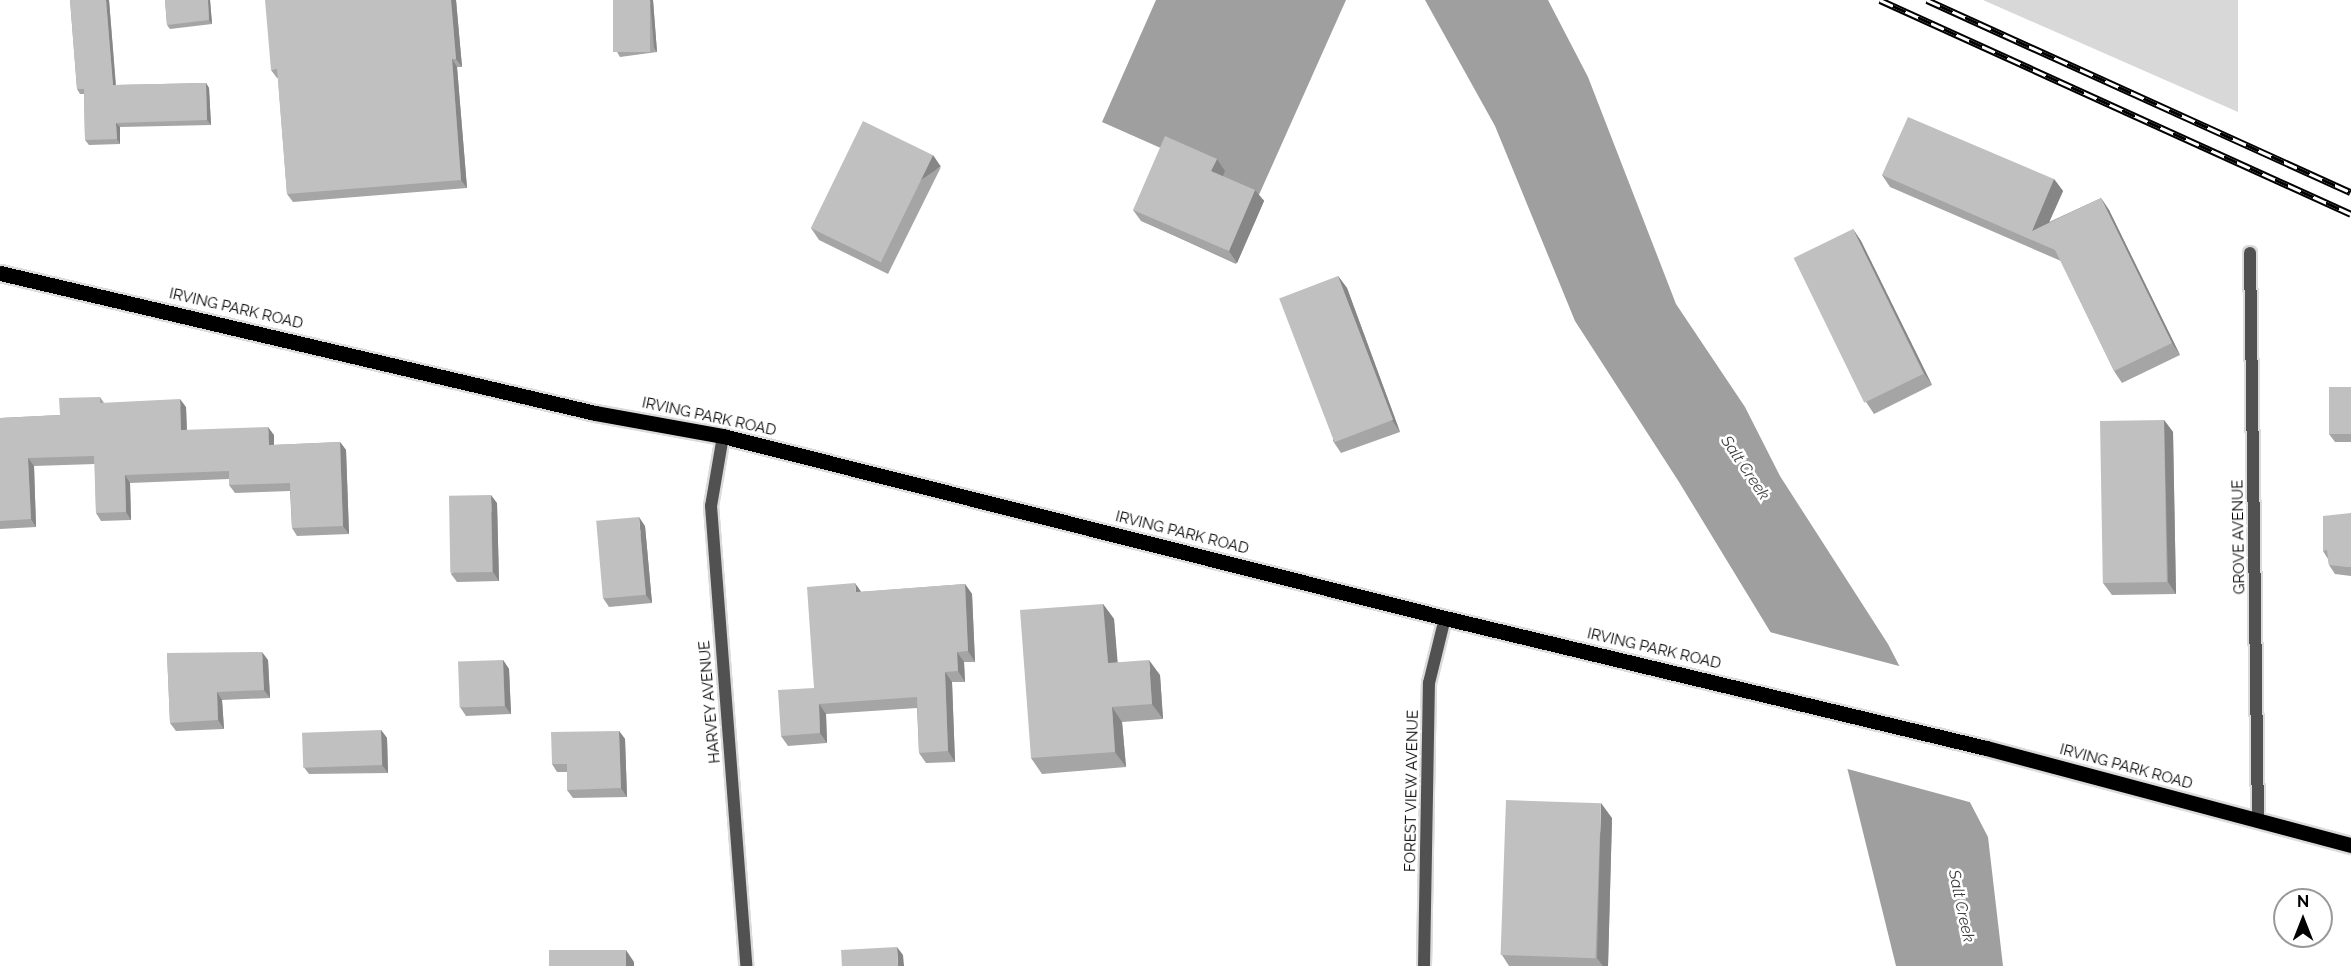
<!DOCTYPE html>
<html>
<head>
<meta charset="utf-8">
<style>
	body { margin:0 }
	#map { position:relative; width:2351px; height:966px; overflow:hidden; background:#fff; font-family:Raleway,sans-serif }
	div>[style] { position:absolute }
	.green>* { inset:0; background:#d8d8d8 }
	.water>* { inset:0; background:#9f9f9f }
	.pier>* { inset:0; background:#fff }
	.roads { filter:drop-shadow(2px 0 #dbdbdb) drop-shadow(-2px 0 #dbdbdb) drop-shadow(0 2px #dbdbdb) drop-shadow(0 -2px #dbdbdb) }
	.street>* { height:12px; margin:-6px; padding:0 6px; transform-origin:6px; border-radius:6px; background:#515151 }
	.primary>* { height:15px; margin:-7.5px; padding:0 7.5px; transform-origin:7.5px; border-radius:7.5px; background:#000 }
	.rail>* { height:7px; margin-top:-3.5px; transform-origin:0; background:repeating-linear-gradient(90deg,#fff 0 14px,#000 0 28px); box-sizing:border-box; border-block:2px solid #000 }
	.wall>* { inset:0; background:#a5a5a5 }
	.shaded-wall>* { inset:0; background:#868686; transform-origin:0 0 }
	.building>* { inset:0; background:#c0c0c0; transform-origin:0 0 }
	span { translate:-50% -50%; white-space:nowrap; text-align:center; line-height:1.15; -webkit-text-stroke:5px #fff; paint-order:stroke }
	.street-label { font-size:15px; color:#000 }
	.water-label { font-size:16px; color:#404040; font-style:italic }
	.north { position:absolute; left:2273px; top:888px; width:60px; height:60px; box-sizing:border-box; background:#fff; border:2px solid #999; border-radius:50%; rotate:0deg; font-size:16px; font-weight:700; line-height:24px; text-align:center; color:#000 }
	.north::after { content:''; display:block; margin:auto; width:21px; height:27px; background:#000; clip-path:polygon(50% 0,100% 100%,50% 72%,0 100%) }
</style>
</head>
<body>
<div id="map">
	<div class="green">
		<i style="clip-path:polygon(1983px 0,2238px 0,2238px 112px)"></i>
	</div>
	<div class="water">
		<i style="clip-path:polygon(1156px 0,1346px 0,1258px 197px,1264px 200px,1236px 264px,1142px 221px,1172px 153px,1102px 122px)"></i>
		<i style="clip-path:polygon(1425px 0,1548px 0,1588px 77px,1676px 304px,1745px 407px,1780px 476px,1888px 644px,1988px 837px,2003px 966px,1896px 966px,1843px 751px,1679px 482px,1575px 321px,1495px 126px)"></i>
	</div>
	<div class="pier">
		<i style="clip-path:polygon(1766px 631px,1903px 667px,1973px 803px,1844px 768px,1840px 753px)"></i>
	</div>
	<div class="roads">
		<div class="street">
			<i style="left:2250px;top:253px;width:569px;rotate:89.19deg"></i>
			<i style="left:723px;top:436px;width:71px;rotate:99.7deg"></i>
			<i style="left:711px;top:506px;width:461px;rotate:85.6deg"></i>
			<i style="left:1424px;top:966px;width:283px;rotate:-89deg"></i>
			<i style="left:1429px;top:683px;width:67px;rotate:-76.2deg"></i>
		</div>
		<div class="primary">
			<i style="left:0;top:273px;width:611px;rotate:13.24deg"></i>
			<i style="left:595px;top:413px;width:130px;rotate:10.2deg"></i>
			<i style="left:723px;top:436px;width:745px;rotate:14.15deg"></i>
			<i style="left:1445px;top:618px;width:556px;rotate:13.51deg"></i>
			<i style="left:1986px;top:748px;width:378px;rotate:14.9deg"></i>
		</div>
	</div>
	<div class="rail">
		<i style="left:1880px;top:0;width:517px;rotate:24.43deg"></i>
		<i style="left:1927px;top:0;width:465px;rotate:24.4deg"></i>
	</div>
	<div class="wall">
		<i style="clip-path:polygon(70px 0,109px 0,116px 85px,206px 83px,209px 88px,211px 125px,120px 127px,120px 144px,89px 145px,85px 140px,84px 94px,80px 94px,77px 89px)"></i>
		<i style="clip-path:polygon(165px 0,210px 0,212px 24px,170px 29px,167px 25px)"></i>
		<i style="clip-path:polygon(456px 0,462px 67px,457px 67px,467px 188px,293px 202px,287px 194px,278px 78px,277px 78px,271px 70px)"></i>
		<i style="clip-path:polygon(653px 0,657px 52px,620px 57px,617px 52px)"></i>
		<i style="clip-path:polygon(1217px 159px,1225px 171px,1223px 176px,1255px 190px,1264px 201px,1237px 263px,1141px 221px,1133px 210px)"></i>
		<i style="clip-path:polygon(941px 167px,888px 274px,819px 240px,811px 228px)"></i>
		<i style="clip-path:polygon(1882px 175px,2054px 179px,2063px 191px,2049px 222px,2101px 198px,2109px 210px,2180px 355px,2122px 383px,2114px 371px,2061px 261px,1890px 187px)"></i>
		<i style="clip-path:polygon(1853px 229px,1861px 241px,1932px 385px,1874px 414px,1866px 402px)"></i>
		<i style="clip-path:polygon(1338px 276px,1347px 288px,1400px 432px,1341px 453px,1333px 441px)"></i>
		<i style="clip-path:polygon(2351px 387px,2351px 442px,2335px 442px,2329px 434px)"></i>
		<i style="clip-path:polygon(100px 397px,104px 403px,186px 407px,187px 430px,274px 435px,274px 445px,340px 442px,346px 450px,349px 534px,297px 536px,292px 528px,290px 491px,235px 493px,229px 485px,229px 479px,130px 483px,131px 520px,101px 521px,96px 513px,95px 464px,34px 466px,36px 527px,0 529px,0 418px,60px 415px)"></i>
		<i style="clip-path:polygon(2164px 420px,2173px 432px,2176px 594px,2112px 595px,2103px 583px)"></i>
		<i style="clip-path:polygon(497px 503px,499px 581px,457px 582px,451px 574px)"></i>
		<i style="clip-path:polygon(2351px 513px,2351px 576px,2335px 574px,2329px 565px,2328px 559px,2323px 551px)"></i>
		<i style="clip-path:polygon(645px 526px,652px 603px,609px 607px,603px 598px)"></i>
		<i style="clip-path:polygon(965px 584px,972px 594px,975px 662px,964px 662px,965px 682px,952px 682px,955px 762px,926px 763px,919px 753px,917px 708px,826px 714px,827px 743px,788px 746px,781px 736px,814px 688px,861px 592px)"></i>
		<i style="clip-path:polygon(1103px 604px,1114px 619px,1117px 662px,1160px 675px,1163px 719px,1122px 722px,1126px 767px,1042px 774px,1031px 758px)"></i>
		<i style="clip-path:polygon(167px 653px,268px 660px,270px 698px,222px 700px,224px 729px,176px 731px,170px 723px)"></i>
		<i style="clip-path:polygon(503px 660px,509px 669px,511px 714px,466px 716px,460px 707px)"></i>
		<i style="clip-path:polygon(381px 730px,387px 738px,388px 773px,309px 774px,303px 766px)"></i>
		<i style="clip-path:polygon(619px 731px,625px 739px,627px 797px,573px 798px,567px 790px,567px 772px,557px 772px,552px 764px)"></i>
		<i style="clip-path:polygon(1612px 818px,1608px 966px,1509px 966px,1502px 955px)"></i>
	</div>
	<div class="shaded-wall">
		<i style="clip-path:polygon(106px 0,109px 0,116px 90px,113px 85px)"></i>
		<i style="clip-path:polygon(208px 0,210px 0,212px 24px,209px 20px)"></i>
		<i style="clip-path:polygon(451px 0,456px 0,462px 67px,456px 59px)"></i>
		<i style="clip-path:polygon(650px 0,653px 0,657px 52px,654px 48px)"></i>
		<i style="clip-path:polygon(452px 59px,457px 67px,467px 188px,461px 180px)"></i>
		<i style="clip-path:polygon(206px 83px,209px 88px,211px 125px,207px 120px)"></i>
		<i style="clip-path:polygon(116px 123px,120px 127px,120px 144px,117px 139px)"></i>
		<i style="left:933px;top:155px;width:14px;height:119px;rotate:56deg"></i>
		<i style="clip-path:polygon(1217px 159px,1225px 171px,1220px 183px,1211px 171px)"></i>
		<i style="clip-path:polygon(2054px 179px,2063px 191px,2040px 243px,2032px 231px)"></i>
		<i style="clip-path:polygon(1255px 190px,1264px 201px,1237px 263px,1229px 251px)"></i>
		<i style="clip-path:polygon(2101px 198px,2109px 210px,2180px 355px,2172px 343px)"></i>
		<i style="clip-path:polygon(1853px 229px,1861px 241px,1932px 385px,1924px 373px)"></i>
		<i style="clip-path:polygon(1338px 276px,1347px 288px,1400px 432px,1392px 420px)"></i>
		<i style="clip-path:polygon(180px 399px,186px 407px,187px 438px,181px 430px)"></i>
		<i style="clip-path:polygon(2164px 420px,2173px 432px,2176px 594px,2168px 582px)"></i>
		<i style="clip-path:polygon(268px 427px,274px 435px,274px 453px,269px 445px)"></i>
		<i style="clip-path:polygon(340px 442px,346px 450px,349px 534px,343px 526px)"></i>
		<i style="clip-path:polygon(28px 458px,34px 466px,36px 527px,31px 519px)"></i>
		<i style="clip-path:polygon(125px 475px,130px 483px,131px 520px,126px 512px)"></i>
		<i style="clip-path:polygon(491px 495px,497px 503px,499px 581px,493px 572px)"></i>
		<i style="clip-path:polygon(639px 517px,645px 526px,652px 603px,646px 595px)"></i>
		<i style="clip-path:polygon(855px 583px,862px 593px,856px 592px)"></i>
		<i style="clip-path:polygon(965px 584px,972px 594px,975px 662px,968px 651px)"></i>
		<i style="clip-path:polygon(1103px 604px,1114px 619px,1119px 678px,1108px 663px)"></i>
		<i style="clip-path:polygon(262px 652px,268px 660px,270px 698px,264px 690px)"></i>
		<i style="clip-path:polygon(957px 652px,964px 662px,965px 682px,958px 671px)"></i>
		<i style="clip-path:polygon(503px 660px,509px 669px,511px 714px,505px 706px)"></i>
		<i style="clip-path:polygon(1149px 660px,1160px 675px,1163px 719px,1152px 704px)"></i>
		<i style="clip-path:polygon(945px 672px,952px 682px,955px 762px,948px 751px)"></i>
		<i style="clip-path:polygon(217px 692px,222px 700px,224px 729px,218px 720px)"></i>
		<i style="clip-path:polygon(819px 704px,826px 714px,827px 743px,820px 733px)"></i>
		<i style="clip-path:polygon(1112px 707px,1122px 722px,1126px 767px,1115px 752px)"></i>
		<i style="clip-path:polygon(381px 730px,387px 738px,388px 773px,382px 765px)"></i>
		<i style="clip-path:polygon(619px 731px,625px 739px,627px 797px,621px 788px)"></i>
		<i style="clip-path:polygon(1601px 803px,1612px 818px,1608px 966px,1603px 966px,1597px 958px)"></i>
		<i style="clip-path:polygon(897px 947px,903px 955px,904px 966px,898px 966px)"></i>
		<i style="clip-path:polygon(626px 950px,634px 962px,634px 966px,626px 966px)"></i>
	</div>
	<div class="building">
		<i style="clip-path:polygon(70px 0,106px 0,113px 85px,206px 83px,207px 120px,116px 123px,117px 139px,85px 140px,84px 89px,77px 89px)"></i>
		<i style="clip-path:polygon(165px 0,208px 0,209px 20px,167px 25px)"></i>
		<i style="clip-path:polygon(265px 0,451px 0,456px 59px,452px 59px,461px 180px,287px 194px,277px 69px,271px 70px)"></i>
		<i style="left:613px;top:0;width:37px;height:52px"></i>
		<i style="clip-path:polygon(1908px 117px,2054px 179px,2032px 231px,2101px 198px,2172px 343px,2114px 371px,2055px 250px,1882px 175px)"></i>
		<i style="left:863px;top:121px;width:78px;height:119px;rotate:26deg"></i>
		<i style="clip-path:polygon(1165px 136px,1217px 159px,1211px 171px,1255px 190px,1229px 251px,1133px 210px)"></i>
		<i style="left:1853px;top:229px;width:161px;height:66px;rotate:64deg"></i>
		<i style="left:1338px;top:276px;width:154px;height:63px;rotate:69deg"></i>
		<i style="left:2329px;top:387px;width:22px;height:47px"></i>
		<i style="clip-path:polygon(100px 397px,100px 403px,180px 399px,181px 430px,268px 427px,269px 445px,340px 442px,343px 526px,292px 528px,290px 483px,229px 485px,229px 471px,125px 475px,126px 512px,96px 513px,94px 456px,28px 458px,31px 519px,0 521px,0 418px,60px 415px,59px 398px)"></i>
		<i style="left:2164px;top:420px;width:162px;height:64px;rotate:89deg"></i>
		<i style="left:491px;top:495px;width:77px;height:42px;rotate:89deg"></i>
		<i style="clip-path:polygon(2351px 513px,2351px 567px,2347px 567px,2329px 565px,2327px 550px,2323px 551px,2323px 516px)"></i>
		<i style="left:639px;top:517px;width:78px;height:43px;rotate:85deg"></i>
		<i style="clip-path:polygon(855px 583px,856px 592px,965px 584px,968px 651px,957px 652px,958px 671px,945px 672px,948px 751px,919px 753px,917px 697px,819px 704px,820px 733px,781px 736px,778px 690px,814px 688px,807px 587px)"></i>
		<i style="clip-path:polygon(1103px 604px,1108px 663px,1149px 660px,1152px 704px,1112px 707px,1115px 752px,1031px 758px,1020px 610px)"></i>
		<i style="clip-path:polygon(262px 652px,264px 690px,217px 692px,218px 720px,170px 723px,167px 653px)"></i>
		<i style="left:503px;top:660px;width:46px;height:45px;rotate:88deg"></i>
		<i style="left:381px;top:730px;width:35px;height:79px;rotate:88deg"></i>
		<i style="clip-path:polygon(619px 731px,621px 788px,567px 790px,567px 764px,552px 764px,551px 732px)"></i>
		<i style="left:1506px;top:800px;width:95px;height:155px;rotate:2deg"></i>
		<i style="left:897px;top:947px;width:19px;height:56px;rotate:87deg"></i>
		<i style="left:626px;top:950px;width:16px;height:77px;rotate:90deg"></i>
	</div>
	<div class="street-label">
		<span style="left:236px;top:309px;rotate:13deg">IRVING PARK ROAD</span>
		<span style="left:709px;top:417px;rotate:12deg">IRVING PARK ROAD</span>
		<span style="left:1182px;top:533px;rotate:14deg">IRVING PARK ROAD</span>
		<span style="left:2239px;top:537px;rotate:-91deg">GROVE AVENUE</span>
		<span style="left:1654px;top:649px;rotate:13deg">IRVING PARK ROAD</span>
		<span style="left:710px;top:702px;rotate:-95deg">HARVEY AVENUE</span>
		<span style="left:2126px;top:767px;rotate:15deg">IRVING PARK ROAD</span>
		<span style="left:1412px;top:791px;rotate:-89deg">FOREST VIEW AVENUE</span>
	</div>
	<div class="water-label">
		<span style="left:1745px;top:468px;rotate:56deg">Salt Creek</span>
		<span style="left:1961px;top:906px;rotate:78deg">Salt Creek</span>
	</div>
	<div class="north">N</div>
</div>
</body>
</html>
